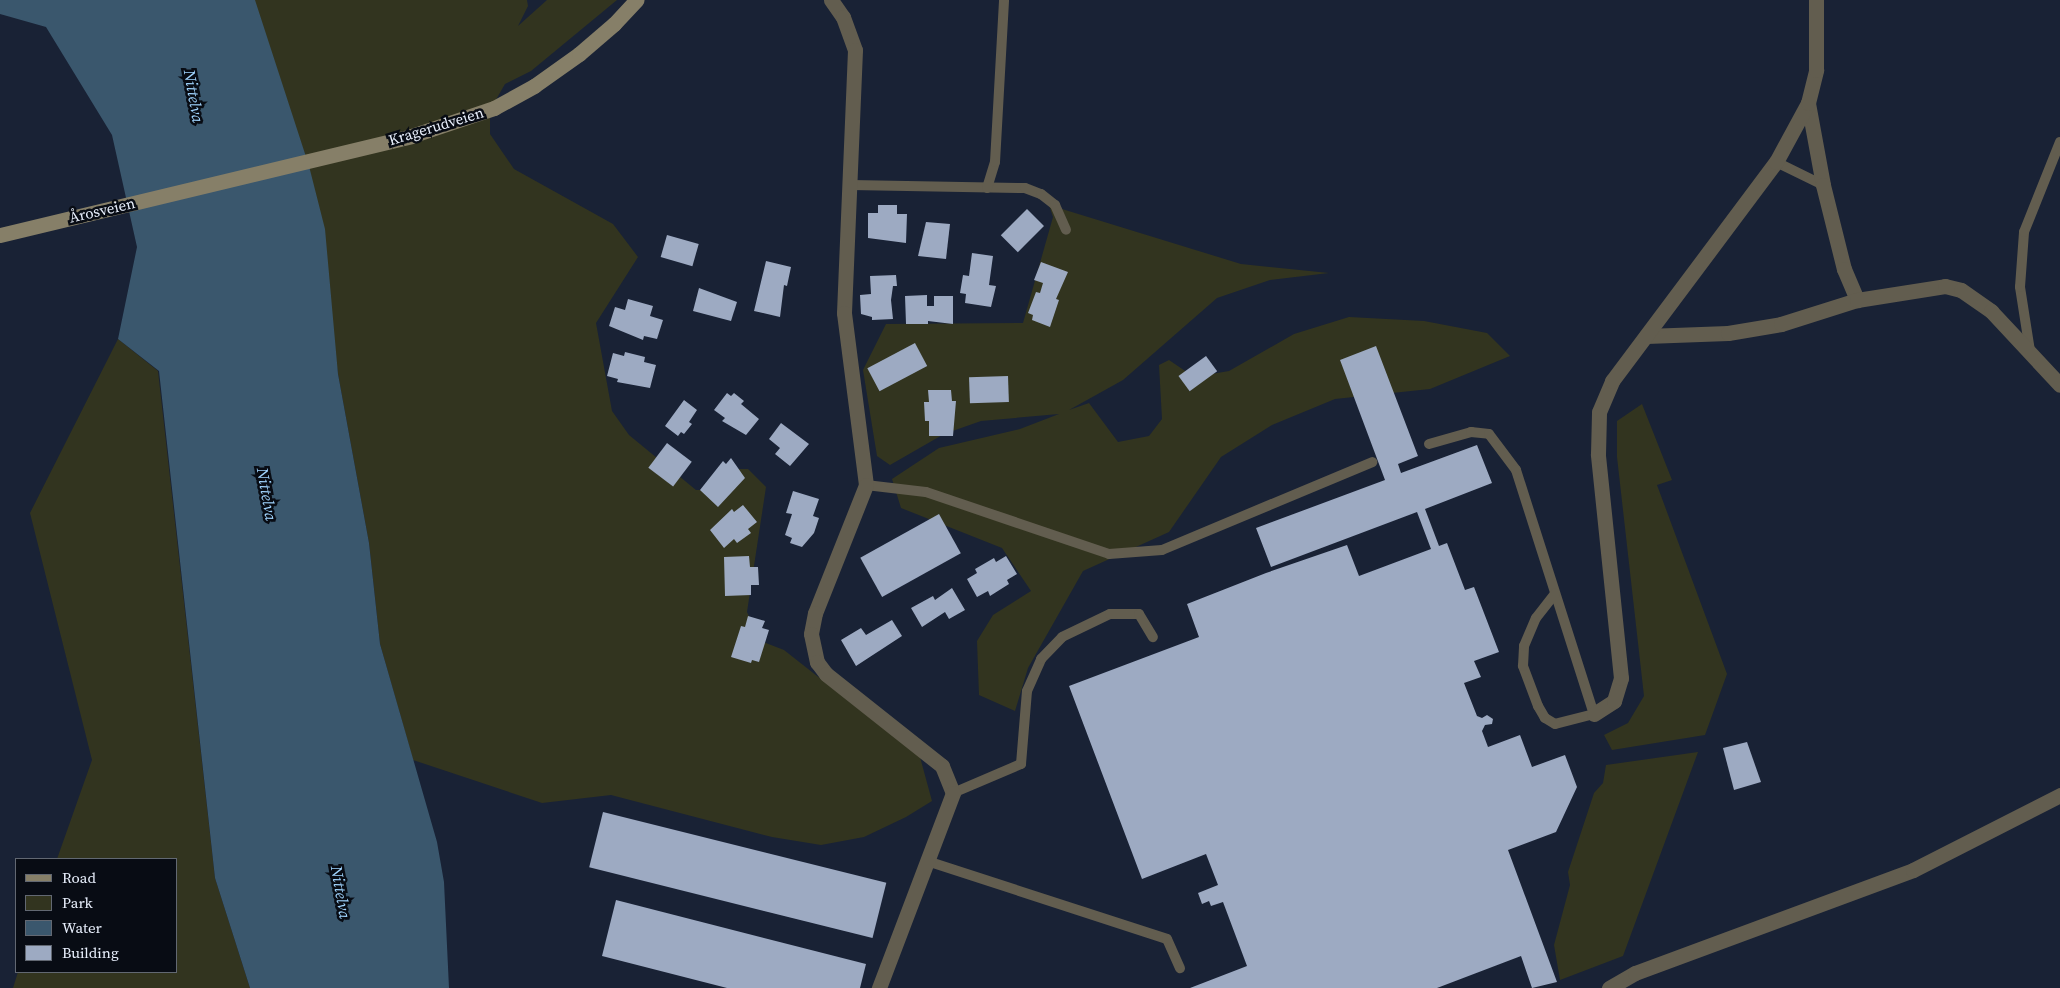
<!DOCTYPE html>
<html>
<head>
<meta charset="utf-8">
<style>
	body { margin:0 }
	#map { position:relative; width:2060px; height:988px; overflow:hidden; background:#192235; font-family:"Source Serif 4",serif }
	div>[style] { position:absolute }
	.green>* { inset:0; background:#32341f }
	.water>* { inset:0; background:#3a576d }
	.building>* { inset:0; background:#9daac2; transform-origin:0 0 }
	.lane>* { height:10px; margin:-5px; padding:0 5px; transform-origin:5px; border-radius:5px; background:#625d4f }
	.street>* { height:15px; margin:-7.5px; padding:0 7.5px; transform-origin:7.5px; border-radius:7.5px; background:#625d4f }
	.secondary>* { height:15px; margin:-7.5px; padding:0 7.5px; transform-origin:7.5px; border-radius:7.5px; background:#867f68 }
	span { translate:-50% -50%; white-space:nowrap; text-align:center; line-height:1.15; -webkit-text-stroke:5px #080c14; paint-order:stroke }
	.street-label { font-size:15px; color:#eaf1fe }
	.water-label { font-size:16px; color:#a1d5ff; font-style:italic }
	.legend { position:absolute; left:15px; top:858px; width:162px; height:115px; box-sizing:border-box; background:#080c14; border:1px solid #626872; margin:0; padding:6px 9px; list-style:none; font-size:15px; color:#eaf1fe }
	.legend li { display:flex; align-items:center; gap:10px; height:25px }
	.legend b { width:25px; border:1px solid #626872 }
</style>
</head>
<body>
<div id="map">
	<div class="green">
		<i style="clip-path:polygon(250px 0,527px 0,528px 6px,518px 26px,547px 0,617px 0,531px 71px,505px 84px,490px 110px,490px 134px,514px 169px,613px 224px,638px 257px,596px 323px,612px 411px,629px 435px,696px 490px,713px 490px,736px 469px,748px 469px,766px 487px,747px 612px,761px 641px,784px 650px,920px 757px,932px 801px,906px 817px,864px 837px,821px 845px,772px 837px,611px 795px,542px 803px,413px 760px,380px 644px,369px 543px,338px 374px,309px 166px)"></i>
		<i style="clip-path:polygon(1049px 205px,1241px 264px,1329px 273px,1270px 280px,1217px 298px,1123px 380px,1069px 410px,1089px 403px,1118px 442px,1149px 436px,1162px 419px,1159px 365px,1169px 360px,1194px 377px,1229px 371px,1294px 334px,1349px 317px,1424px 321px,1487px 333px,1510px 356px,1430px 389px,1335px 399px,1272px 425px,1221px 457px,1169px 532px,1083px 571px,1028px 668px,1015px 711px,979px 695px,977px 641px,993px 615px,1031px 591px,1002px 548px,901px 508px,892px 479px,939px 448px,1020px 429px,1059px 414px,981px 421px,944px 434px,890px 465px,877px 456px,863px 370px,886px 324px,1023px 323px,1053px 217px)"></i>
		<i style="clip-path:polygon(118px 339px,158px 371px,215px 878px,250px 988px,13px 988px,18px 972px,176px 972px,176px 859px,57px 859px,92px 760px,30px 513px)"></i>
		<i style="clip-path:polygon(1642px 404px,1672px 480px,1657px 485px,1727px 674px,1705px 735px,1612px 750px,1604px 735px,1628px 723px,1644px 696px,1617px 457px,1617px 421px)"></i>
		<i style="clip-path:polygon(1698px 752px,1623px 956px,1560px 980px,1554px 945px,1570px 885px,1568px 872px,1594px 793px,1603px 783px,1606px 765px)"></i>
	</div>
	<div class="water">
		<i style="clip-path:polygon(0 0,255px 0,309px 166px,325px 229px,338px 374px,369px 543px,380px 644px,437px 842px,444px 882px,449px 988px,250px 988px,215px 878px,159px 371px,118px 339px,137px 247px,112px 135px,46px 27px,0 14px)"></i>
	</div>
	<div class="building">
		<i style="clip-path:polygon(878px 205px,897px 205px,897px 214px,907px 214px,906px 243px,868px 238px,868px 213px,878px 213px)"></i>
		<i style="left:1027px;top:209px;width:24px;height:37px;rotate:45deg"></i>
		<i style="clip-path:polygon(926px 222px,950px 224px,946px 259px,918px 256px)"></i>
		<i style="left:667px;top:235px;width:33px;height:23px;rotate:16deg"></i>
		<i style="clip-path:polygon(972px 253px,993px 256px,989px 285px,996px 286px,991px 307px,965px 303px,966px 294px,960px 293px,963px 275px,969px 276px)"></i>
		<i style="clip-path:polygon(766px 261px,791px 267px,787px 286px,784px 285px,780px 317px,754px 311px)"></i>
		<i style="clip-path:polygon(1041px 262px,1068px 272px,1056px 299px,1059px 300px,1050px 327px,1032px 320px,1033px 315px,1028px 313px,1036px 292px,1040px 293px,1043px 283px,1034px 280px)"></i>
		<i style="clip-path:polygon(896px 275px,897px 286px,893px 286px,891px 300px,893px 319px,872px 320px,872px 317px,861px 314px,860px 295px,871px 294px,870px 276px)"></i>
		<i style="clip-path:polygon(699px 288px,737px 302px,731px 321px,693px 311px)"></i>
		<i style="clip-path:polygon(927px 295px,927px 306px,934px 306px,934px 296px,953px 296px,953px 324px,928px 321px,928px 324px,906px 324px,905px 296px)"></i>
		<i style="clip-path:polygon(628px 299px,653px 306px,650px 316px,663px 320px,657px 339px,644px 336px,643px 340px,609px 326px,615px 307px,625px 310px)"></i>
		<i style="left:915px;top:343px;width:26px;height:54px;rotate:62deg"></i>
		<i style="clip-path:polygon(1376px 346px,1418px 456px,1398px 464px,1401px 473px,1477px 445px,1492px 483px,1425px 509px,1439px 546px,1447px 543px,1465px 590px,1474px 587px,1499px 652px,1474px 661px,1481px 677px,1464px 683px,1477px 716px,1482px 718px,1487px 715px,1493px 719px,1492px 724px,1485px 725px,1482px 731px,1488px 747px,1520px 735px,1532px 767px,1565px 755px,1577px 787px,1556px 832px,1508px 850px,1557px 982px,1532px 988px,1521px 956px,1437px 988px,1190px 988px,1247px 966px,1223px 902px,1211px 906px,1209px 901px,1202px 904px,1198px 893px,1218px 885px,1206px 854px,1142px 879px,1069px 686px,1199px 637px,1187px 604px,1266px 573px,1347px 545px,1359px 576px,1431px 549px,1417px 512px,1271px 567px,1256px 528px,1385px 480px,1340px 360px)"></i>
		<i style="clip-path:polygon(625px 352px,645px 357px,644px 362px,656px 365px,650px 388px,617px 382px,618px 379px,607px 376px,613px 353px,624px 356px)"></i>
		<i style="left:1206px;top:356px;width:19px;height:34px;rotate:54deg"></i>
		<i style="left:1008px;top:376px;width:26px;height:39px;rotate:88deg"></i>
		<i style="clip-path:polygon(928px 390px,951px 390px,952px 401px,956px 401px,953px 436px,929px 436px,929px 421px,925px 421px,924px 402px,929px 402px)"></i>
		<i style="clip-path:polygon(727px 393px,731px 396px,734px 393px,744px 401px,741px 404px,759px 419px,746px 435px,722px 421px,725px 418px,714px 410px)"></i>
		<i style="clip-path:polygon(684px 400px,697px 410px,689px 422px,692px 424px,684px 434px,681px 432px,678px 436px,665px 426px)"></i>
		<i style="clip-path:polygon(781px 423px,809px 444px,790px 466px,775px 454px,780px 448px,769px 439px)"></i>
		<i style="left:667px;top:443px;width:31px;height:31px;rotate:37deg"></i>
		<i style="clip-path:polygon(731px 458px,745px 478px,718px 507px,700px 490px,723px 461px,726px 464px)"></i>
		<i style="clip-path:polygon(793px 491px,819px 499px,813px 516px,819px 518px,814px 533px,802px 547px,790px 543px,792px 538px,785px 535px,792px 514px,786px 513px)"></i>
		<i style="clip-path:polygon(743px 505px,757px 522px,748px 529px,751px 533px,737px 543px,734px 539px,724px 548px,710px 530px,732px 509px,734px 512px)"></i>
		<i style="left:939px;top:514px;width:45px;height:90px;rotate:61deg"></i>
		<i style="clip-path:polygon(749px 556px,750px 567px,758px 567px,759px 585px,751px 585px,751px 595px,725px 596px,724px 557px)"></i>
		<i style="clip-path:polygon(1006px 556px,1017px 574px,1007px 580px,1009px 584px,990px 596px,988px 591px,977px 597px,967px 579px,977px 573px,975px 569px,994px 558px,996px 562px)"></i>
		<i style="clip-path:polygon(952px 588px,965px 610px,949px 619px,945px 612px,922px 627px,911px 608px,933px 596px,935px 600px)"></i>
		<i style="clip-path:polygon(748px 616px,765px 621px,762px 628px,769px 630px,759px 662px,752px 660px,751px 663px,731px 657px,741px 626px,745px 627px)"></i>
		<i style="clip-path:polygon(892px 620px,902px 636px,856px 666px,841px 640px,861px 628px,866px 635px)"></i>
		<i style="clip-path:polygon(1747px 742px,1761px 782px,1734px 790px,1723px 748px)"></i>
		<i style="left:603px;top:812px;width:292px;height:57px;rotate:14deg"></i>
		<i style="clip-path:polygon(616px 900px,866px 964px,860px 988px,727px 988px,602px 956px)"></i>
	</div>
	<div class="lane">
		<i style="left:1776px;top:162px;width:52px;rotate:26.1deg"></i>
		<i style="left:851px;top:185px;width:174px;rotate:1deg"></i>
		<i style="left:1025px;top:188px;width:17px;rotate:21deg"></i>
		<i style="left:1041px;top:194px;width:18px;rotate:38deg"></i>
		<i style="left:1055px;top:205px;width:27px;rotate:66deg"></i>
		<i style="left:987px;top:188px;width:27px;rotate:-73deg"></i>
		<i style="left:995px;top:162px;width:162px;rotate:-86.8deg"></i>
		<i style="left:2030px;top:351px;width:65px;rotate:-98.9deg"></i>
		<i style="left:2020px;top:287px;width:55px;rotate:-85.8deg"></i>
		<i style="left:2024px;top:232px;width:97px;rotate:-68.2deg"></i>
		<i style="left:1429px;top:444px;width:44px;rotate:-15.9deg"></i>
		<i style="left:1471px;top:432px;width:18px;rotate:6deg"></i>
		<i style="left:1489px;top:434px;width:45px;rotate:53.1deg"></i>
		<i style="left:1516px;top:470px;width:256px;rotate:72.3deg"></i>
		<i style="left:1594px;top:714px;width:40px;rotate:165.6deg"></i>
		<i style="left:1555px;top:724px;width:12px;rotate:-149deg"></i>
		<i style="left:1545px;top:718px;width:14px;rotate:-120deg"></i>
		<i style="left:1538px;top:706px;width:43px;rotate:-110.6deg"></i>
		<i style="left:1523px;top:666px;width:20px;rotate:-87deg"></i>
		<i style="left:1524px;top:646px;width:30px;rotate:-67deg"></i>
		<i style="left:1536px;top:618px;width:31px;rotate:-52deg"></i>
		<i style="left:866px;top:485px;width:60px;rotate:6.7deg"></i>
		<i style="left:926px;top:492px;width:193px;rotate:18.7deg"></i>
		<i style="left:1109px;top:554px;width:53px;rotate:-4.3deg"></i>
		<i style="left:1162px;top:550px;width:228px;rotate:-22.7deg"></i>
		<i style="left:953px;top:793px;width:74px;rotate:-23.1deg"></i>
		<i style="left:1021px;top:764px;width:73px;rotate:-85.3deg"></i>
		<i style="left:1027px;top:691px;width:35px;rotate:-66deg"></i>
		<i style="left:1041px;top:659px;width:30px;rotate:-46deg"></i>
		<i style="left:1062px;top:637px;width:53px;rotate:-25.6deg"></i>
		<i style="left:1110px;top:614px;width:29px"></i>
		<i style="left:1139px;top:614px;width:27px;rotate:59deg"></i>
		<i style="left:927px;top:861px;width:252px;rotate:18deg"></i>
		<i style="left:1167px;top:939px;width:32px;rotate:66deg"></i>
	</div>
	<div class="street">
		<i style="left:831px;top:0;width:21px;rotate:55deg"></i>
		<i style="left:843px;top:17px;width:35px;rotate:70deg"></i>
		<i style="left:855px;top:50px;width:263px;rotate:92.4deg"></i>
		<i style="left:844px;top:313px;width:173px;rotate:82.7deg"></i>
		<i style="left:866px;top:485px;width:138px;rotate:111.7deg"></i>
		<i style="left:815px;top:613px;width:21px;rotate:101deg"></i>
		<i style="left:811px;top:634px;width:29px;rotate:78deg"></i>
		<i style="left:817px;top:662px;width:15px;rotate:53deg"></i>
		<i style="left:826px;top:674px;width:148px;rotate:38.4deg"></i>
		<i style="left:942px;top:766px;width:29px;rotate:68deg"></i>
		<i style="left:953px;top:793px;width:209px;rotate:110.8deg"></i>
		<i style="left:1808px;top:103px;width:83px;rotate:79.6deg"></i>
		<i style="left:1823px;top:185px;width:87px;rotate:76deg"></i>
		<i style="left:1844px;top:269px;width:34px;rotate:67deg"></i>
		<i style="left:1646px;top:336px;width:82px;rotate:-2.1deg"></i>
		<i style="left:1728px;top:333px;width:54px;rotate:-9.6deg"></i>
		<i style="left:1781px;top:324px;width:80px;rotate:-17.5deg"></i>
		<i style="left:1857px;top:300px;width:89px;rotate:-9deg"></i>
		<i style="left:1945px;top:286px;width:16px;rotate:14deg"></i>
		<i style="left:1961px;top:290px;width:37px;rotate:35deg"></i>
		<i style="left:1991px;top:311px;width:101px;rotate:47deg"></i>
		<i style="left:1594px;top:714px;width:24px;rotate:-33deg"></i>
		<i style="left:1614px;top:701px;width:24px;rotate:-73deg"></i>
		<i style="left:1621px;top:678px;width:225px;rotate:-95.9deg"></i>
		<i style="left:1598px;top:454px;width:42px;rotate:-88.6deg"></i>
		<i style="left:1599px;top:412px;width:34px;rotate:-67deg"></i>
		<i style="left:1612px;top:381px;width:274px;rotate:-53.2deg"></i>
		<i style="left:1776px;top:162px;width:67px;rotate:-61.5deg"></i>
		<i style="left:1808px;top:103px;width:34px;rotate:-76deg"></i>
		<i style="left:1816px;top:70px;width:70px;rotate:-90deg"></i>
		<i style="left:1609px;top:988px;width:30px;rotate:-30deg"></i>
		<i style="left:1635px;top:973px;width:296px;rotate:-20.3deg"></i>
		<i style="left:1913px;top:870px;width:165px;rotate:-27deg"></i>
	</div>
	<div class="secondary">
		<i style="left:0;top:235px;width:423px;rotate:-13.5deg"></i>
		<i style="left:411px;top:136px;width:88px;rotate:-18.6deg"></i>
		<i style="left:494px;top:108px;width:46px;rotate:-28.8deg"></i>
		<i style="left:534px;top:86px;width:55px;rotate:-35.4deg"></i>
		<i style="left:579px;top:54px;width:46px;rotate:-40.6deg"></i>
		<i style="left:614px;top:24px;width:33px;rotate:-47deg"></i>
	</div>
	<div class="street-label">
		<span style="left:436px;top:126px;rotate:-17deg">Kragerudveien</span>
		<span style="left:102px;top:210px;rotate:-13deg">Årosveien</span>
	</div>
	<div class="water-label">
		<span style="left:194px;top:96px;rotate:80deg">Nittelva</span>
		<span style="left:267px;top:494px;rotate:80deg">Nittelva</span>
		<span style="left:341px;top:892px;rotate:80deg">Nittelva</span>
	</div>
	<ul class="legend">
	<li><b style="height:6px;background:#867f68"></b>Road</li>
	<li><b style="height:14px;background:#32341f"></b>Park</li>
	<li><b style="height:14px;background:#3a576d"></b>Water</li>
	<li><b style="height:14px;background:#9daac2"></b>Building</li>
	</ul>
</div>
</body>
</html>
